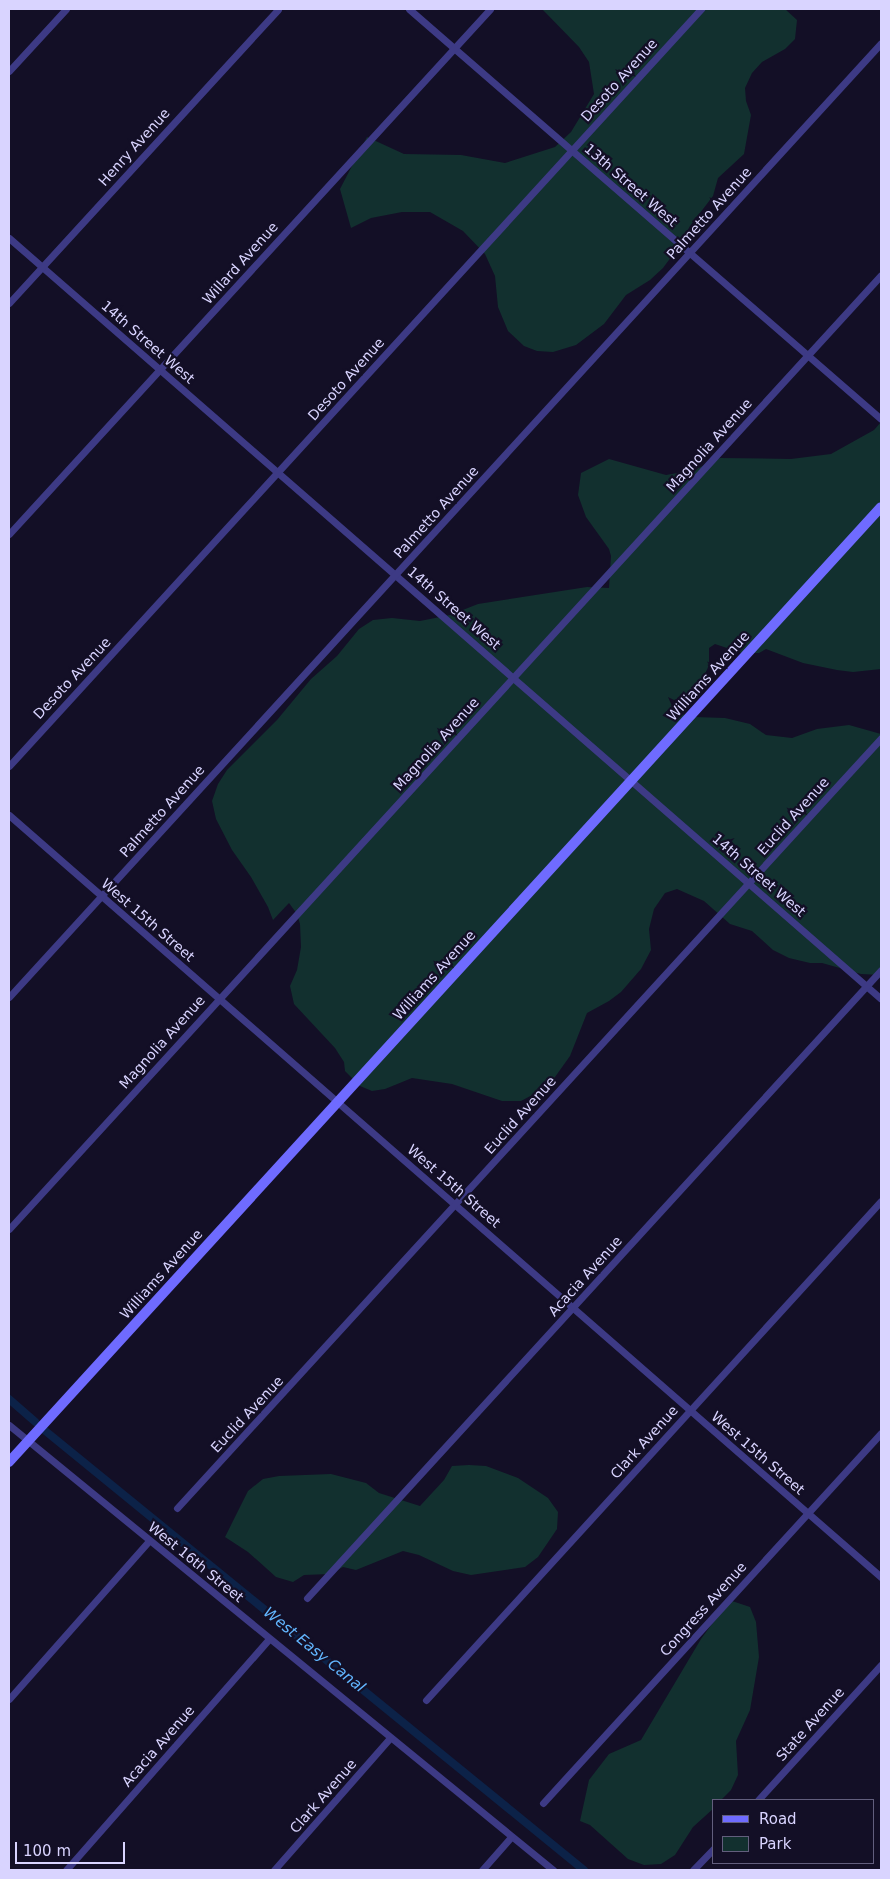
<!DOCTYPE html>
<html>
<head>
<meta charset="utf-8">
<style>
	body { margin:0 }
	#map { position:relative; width:890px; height:1879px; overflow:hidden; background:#130f26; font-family:"DejaVu Sans",sans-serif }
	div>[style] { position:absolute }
	.green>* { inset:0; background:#12302f }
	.canal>* { height:8px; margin:-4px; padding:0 4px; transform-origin:4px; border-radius:4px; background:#0c2248 }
	.street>* { height:7px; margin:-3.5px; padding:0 3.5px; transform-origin:3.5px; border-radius:3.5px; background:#3d3a85 }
	.secondary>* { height:10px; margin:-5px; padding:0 5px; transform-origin:5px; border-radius:5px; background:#6f6bff }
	span { translate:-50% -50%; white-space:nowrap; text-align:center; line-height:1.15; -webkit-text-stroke:4.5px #130f26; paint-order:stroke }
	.street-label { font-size:14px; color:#d9d4ff }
	.water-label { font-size:15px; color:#62b6ff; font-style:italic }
	.frame { position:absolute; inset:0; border:10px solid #d9d4ff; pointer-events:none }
	.legend { position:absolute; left:712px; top:1799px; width:162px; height:65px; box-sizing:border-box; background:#130f26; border:1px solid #625e7d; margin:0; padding:6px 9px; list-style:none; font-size:15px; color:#d9d4ff }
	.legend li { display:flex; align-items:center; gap:10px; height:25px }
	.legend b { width:25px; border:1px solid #625e7d }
	.scale { position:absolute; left:15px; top:1842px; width:110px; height:22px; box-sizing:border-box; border:2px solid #d9d4ff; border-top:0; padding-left:6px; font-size:15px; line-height:18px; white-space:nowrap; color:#d9d4ff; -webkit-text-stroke:4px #130f26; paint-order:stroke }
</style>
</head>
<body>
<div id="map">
	<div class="green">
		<i style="clip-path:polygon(542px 9px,785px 9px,797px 20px,795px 39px,785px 49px,762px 62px,752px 73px,745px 88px,746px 101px,751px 115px,744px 154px,718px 178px,713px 196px,690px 226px,677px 249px,663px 268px,650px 280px,626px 295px,604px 324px,576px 345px,553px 352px,537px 351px,524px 346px,508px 331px,498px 307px,495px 276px,485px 254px,463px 231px,430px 212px,402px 212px,371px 218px,351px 228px,340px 189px,367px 137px,404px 154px,461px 155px,505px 163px,555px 147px,571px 132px,594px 94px,589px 62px,579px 47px)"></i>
		<i style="clip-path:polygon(881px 422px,881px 501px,742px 653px,715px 644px,709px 648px,709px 665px,702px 681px,690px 694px,674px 700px,668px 697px,672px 706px,681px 714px,686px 715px,353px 1079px,345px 1071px,344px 1062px,335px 1048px,294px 1004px,290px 986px,297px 970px,301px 947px,300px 924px,297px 914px,289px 903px,273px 920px,268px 907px,251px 877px,232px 850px,216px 819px,212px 801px,218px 784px,227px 770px,277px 720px,311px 679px,337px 656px,359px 629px,373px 620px,392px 618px,420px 621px,450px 615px,478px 604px,587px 587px,609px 588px,611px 556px,609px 549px,586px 517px,578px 495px,581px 473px,609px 459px,666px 475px,694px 470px,720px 458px,791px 459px,831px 454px,874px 430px)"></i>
		<i style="clip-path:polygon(881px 512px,881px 669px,853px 672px,837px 670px,803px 663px,766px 649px,759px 653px,752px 653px)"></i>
		<i style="clip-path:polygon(694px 717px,725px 718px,750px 724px,766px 735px,792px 738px,817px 729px,849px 725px,881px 734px,881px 975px,861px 974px,822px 963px,810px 963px,789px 958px,773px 950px,752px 931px,730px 924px,704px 901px,677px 889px,665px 893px,654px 909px,649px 929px,651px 950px,641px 969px,621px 992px,609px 1001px,587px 1013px,570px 1056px,550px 1084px,536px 1093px,521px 1101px,502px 1101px,452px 1084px,412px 1078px,385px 1089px,372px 1091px,360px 1086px,358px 1084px)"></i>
		<i style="clip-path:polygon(469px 1465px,486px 1466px,518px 1478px,548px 1498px,558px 1512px,557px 1529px,538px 1557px,525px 1567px,471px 1575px,453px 1571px,419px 1555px,403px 1551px,356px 1570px,343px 1567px,330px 1574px,304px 1575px,293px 1582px,276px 1577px,248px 1552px,225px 1537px,248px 1491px,263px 1479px,279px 1476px,331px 1474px,366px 1483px,379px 1493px,420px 1506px,444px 1480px,452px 1466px)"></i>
		<i style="clip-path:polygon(732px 1601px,750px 1607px,756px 1622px,759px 1657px,750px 1710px,736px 1741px,738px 1775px,731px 1790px,721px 1800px,714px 1800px,714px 1808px,693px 1827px,675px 1855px,661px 1864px,644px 1865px,628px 1859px,590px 1825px,580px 1821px,589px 1780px,609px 1754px,641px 1740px,701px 1639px,720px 1613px)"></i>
	</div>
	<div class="canal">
		<i style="left:9px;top:1399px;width:35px;rotate:41deg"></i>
		<i style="left:43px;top:1429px;width:698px;rotate:39.19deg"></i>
	</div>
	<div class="street">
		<i style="left:409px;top:9px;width:625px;rotate:40.98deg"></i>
		<i style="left:9px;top:71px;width:84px;rotate:-47.4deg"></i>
		<i style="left:9px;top:238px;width:1157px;rotate:41.11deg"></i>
		<i style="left:9px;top:303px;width:398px;rotate:-47.5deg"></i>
		<i style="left:9px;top:534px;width:712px;rotate:-47.5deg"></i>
		<i style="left:9px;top:766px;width:1026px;rotate:-47.57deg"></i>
		<i style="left:9px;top:815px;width:1158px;rotate:41.15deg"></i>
		<i style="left:9px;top:997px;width:1292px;rotate:-47.57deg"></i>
		<i style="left:9px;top:1229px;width:1292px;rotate:-47.57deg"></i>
		<i style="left:9px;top:1425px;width:703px;rotate:39.28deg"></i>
		<i style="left:177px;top:1508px;width:1043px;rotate:-47.56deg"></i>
		<i style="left:307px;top:1598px;width:851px;rotate:-47.57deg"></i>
		<i style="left:9px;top:1699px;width:211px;rotate:-48.5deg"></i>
		<i style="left:426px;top:1700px;width:675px;rotate:-47.64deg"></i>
		<i style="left:758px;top:1800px;width:183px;rotate:-47.7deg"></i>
		<i style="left:543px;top:1803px;width:501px;rotate:-47.59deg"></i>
		<i style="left:66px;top:1870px;width:308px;rotate:-48.7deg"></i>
		<i style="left:274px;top:1870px;width:176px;rotate:-48.7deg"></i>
		<i style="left:482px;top:1870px;width:44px;rotate:-48.7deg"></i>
		<i style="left:693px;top:1870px;width:30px;rotate:-46deg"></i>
	</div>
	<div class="secondary">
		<i style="left:9px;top:1462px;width:1293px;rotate:-47.6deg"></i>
	</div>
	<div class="street-label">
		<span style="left:619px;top:80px;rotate:-48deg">Desoto Avenue</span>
		<span style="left:134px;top:147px;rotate:-48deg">Henry Avenue</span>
		<span style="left:631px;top:185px;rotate:41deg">13th Street West</span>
		<span style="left:709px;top:213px;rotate:-48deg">Palmetto Avenue</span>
		<span style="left:240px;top:263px;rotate:-48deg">Willard Avenue</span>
		<span style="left:148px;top:342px;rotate:41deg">14th Street West</span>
		<span style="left:346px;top:379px;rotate:-48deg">Desoto Avenue</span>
		<span style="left:709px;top:445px;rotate:-48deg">Magnolia Avenue</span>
		<span style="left:436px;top:512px;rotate:-48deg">Palmetto Avenue</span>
		<span style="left:454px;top:608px;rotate:41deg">14th Street West</span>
		<span style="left:708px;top:676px;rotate:-48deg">Williams Avenue</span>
		<span style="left:72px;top:678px;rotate:-47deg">Desoto Avenue</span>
		<span style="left:436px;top:744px;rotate:-48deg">Magnolia Avenue</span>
		<span style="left:162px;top:811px;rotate:-48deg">Palmetto Avenue</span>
		<span style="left:793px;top:816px;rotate:-48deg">Euclid Avenue</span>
		<span style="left:759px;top:875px;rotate:41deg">14th Street West</span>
		<span style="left:148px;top:920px;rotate:41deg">West 15th Street</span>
		<span style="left:434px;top:975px;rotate:-48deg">Williams Avenue</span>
		<span style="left:162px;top:1042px;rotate:-48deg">Magnolia Avenue</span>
		<span style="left:520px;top:1115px;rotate:-48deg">Euclid Avenue</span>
		<span style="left:454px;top:1186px;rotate:41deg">West 15th Street</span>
		<span style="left:161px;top:1274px;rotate:-48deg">Williams Avenue</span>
		<span style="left:585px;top:1276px;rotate:-48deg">Acacia Avenue</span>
		<span style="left:247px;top:1414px;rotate:-47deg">Euclid Avenue</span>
		<span style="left:644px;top:1442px;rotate:-48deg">Clark Avenue</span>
		<span style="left:758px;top:1453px;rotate:41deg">West 15th Street</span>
		<span style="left:196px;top:1562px;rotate:39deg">West 16th Street</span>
		<span style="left:703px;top:1609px;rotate:-48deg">Congress Avenue</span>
		<span style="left:810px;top:1724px;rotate:-48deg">State Avenue</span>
		<span style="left:158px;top:1746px;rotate:-49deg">Acacia Avenue</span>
		<span style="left:323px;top:1796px;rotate:-49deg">Clark Avenue</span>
	</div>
	<div class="water-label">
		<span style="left:314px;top:1650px;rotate:39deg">West Easy Canal</span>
	</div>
	<div class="frame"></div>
	<ul class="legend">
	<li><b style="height:6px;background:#6f6bff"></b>Road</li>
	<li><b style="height:14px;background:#12302f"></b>Park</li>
	</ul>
	<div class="scale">100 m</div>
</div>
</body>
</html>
